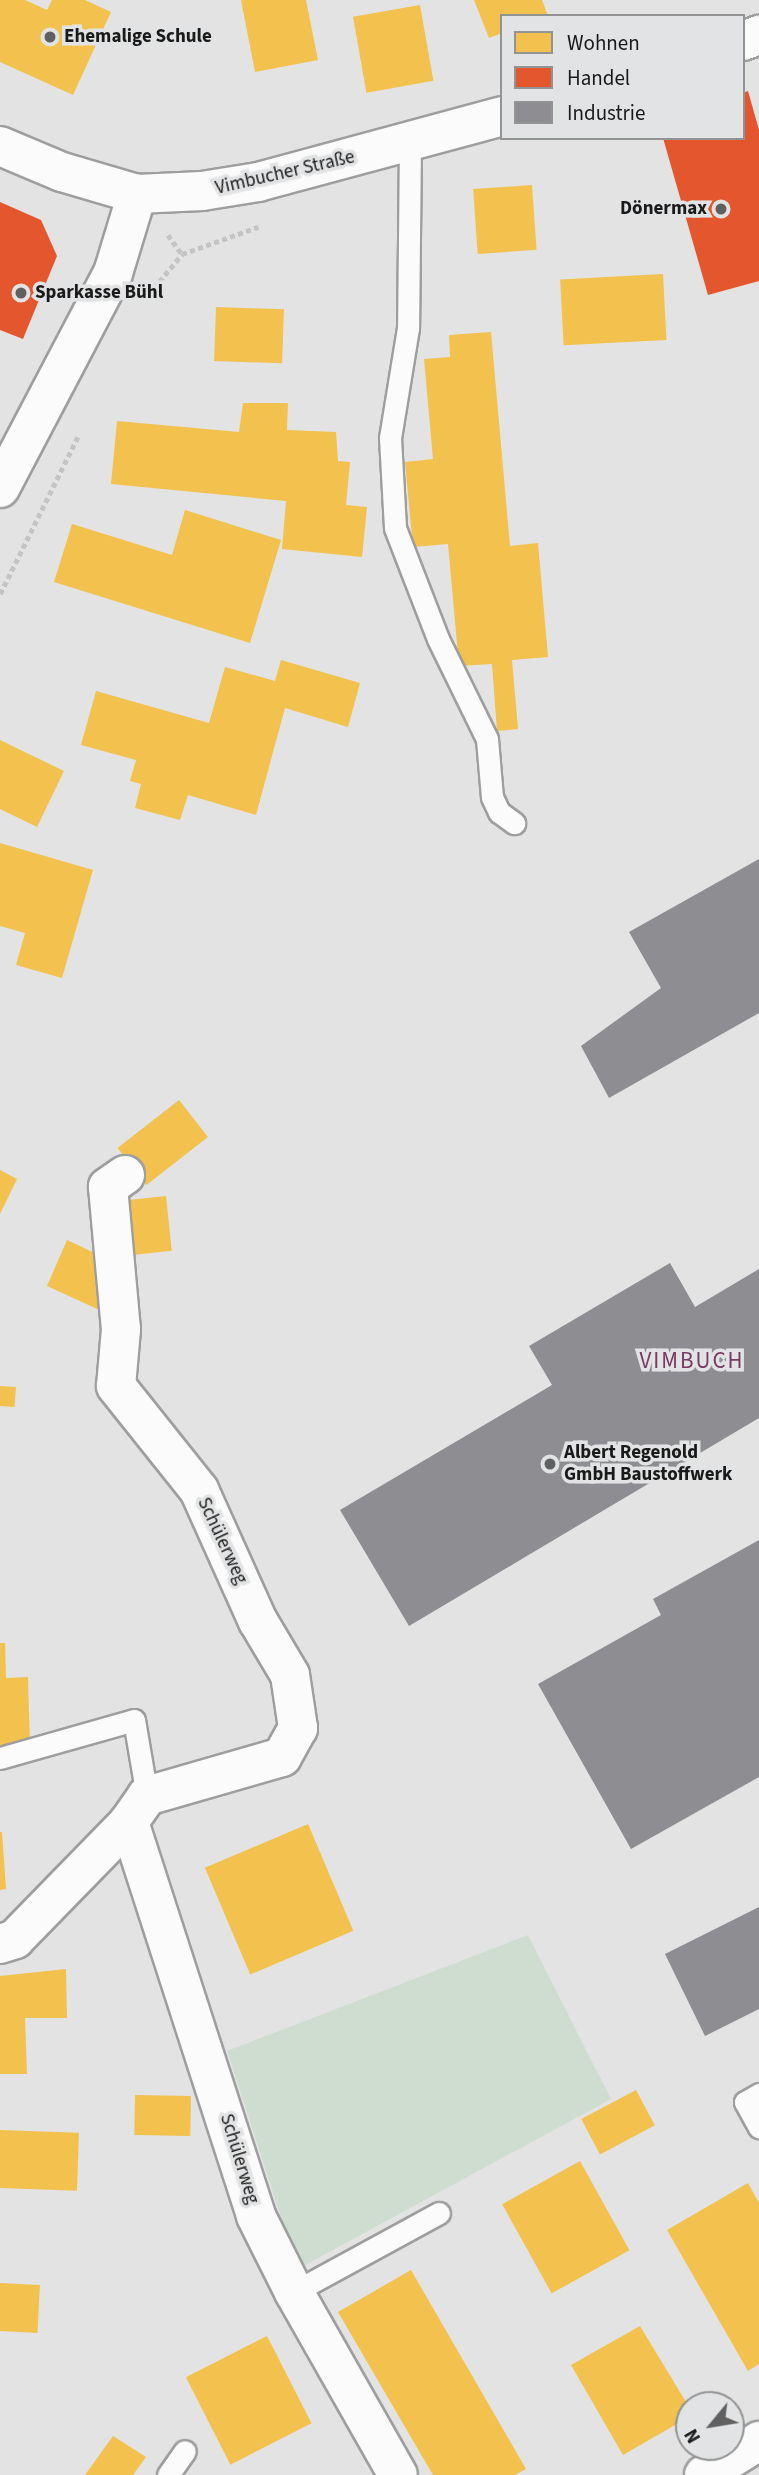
<!DOCTYPE html>
<html>
<head>
<meta charset="utf-8">
<style>
	body { margin:0 }
	#map { position:relative; width:759px; height:2475px; overflow:hidden; background:#e3e3e3; font-family:"Source Sans 3",sans-serif }
	div>[style] { position:absolute }
	.green>* { inset:0; background:#cfddd1 }
	.homes>* { inset:0; background:#f2c14e; transform-origin:0 0 }
	.shops>* { inset:0; background:#e4572e }
	.industry>* { inset:0; background:#8d8d92 }
	.path>* { height:4.5px; margin-top:-2.25px; transform-origin:0; background:repeating-linear-gradient(90deg,#c4c4c4 0 5px,transparent 0 8.5px) }
	.roads { filter:drop-shadow(2px 0 #9e9e9e) drop-shadow(-2px 0 #9e9e9e) drop-shadow(0 2px #9e9e9e) drop-shadow(0 -2px #9e9e9e) }
	.lane>* { height:21px; margin:-10.5px; padding:0 10.5px; transform-origin:10.5px; border-radius:10.5px; background:#fbfbfb }
	.street>* { height:38px; margin:-19px; padding:0 19px; transform-origin:19px; border-radius:19px; background:#fbfbfb }
	.secondary>* { height:38px; margin:-19px; padding:0 19px; transform-origin:19px; border-radius:19px; background:#fbfbfb }
	.dots>* { width:19px; height:19px; translate:-50% -50%; box-sizing:border-box; border:4px solid #e2e3e4; border-radius:50% }
	span { translate:-50% -50%; white-space:nowrap; text-align:center; line-height:1.15; -webkit-text-stroke:7px #e2e3e4; paint-order:stroke }
	.poi-label { font-size:19px; color:#1a1a1a; font-weight:700 }
	.left { translate:0 -50%; text-align:left }
	.right { translate:-100% -50%; text-align:right }
	.street-label { font-size:19px; color:#1a1a1a }
	.quarter-label { font-size:23px; color:#783a62; letter-spacing:2px }
	.legend { position:absolute; left:500px; top:14px; width:245px; height:126px; box-sizing:border-box; background:#e2e3e4; border:2px solid #929393; margin:0; padding:9px 12px; list-style:none; font-size:21px; color:#1a1a1a }
	.legend li { display:flex; align-items:center; gap:14px; height:35px }
	.legend b { width:35px; border:2px solid #929393 }
	.north { position:absolute; left:675px; top:2391px; width:70px; height:70px; box-sizing:border-box; background:#e2e3e4; border:2px solid #929393; border-radius:50%; rotate:240deg; font-size:19px; font-weight:700; line-height:28px; text-align:center; color:#1a1a1a }
	.north::after { content:''; display:block; margin:auto; width:24px; height:32px; background:#606060; clip-path:polygon(50% 0,100% 100%,50% 72%,0 100%) }
</style>
</head>
<body>
<div id="map">
	<div class="green">
		<i style="clip-path:polygon(528px 1935px,611px 2099px,298px 2269px,227px 2051px)"></i>
	</div>
	<div class="homes">
		<i style="clip-path:polygon(0 0,25px 0,47px 10px,52px 0,85px 0,111px 12px,73px 95px,0 62px)"></i>
		<i style="clip-path:polygon(241px 0,306px 0,318px 60px,255px 72px)"></i>
		<i style="clip-path:polygon(474px 0,542px 0,548px 16px,502px 16px,502px 33px,489px 38px)"></i>
		<i style="left:420px;top:5px;width:77px;height:68px;rotate:80deg"></i>
		<i style="left:532px;top:185px;width:65px;height:59px;rotate:86deg"></i>
		<i style="left:663px;top:274px;width:66px;height:103px;rotate:87deg"></i>
		<i style="left:216px;top:307px;width:68px;height:54px;rotate:2deg"></i>
		<i style="clip-path:polygon(491px 332px,510px 546px,538px 543px,548px 657px,512px 660px,518px 729px,497px 731px,492px 664px,459px 666px,448px 544px,413px 547px,405px 462px,433px 459px,424px 359px,450px 357px,449px 335px)"></i>
		<i style="clip-path:polygon(243px 403px,288px 403px,287px 430px,336px 432px,338px 461px,350px 462px,346px 505px,367px 507px,362px 557px,282px 549px,286px 501px,111px 484px,117px 421px,239px 432px)"></i>
		<i style="clip-path:polygon(185px 510px,281px 540px,250px 643px,54px 582px,72px 524px,172px 555px)"></i>
		<i style="clip-path:polygon(281px 660px,360px 683px,348px 727px,285px 708px,256px 815px,188px 795px,180px 820px,135px 808px,141px 784px,130px 781px,136px 760px,81px 745px,96px 691px,209px 723px,225px 667px,275px 681px)"></i>
		<i style="clip-path:polygon(0 740px,64px 771px,37px 827px,0 809px)"></i>
		<i style="clip-path:polygon(0 843px,93px 870px,62px 978px,16px 965px,25px 933px,0 926px)"></i>
		<i style="left:179px;top:1100px;width:47px;height:78px;rotate:52deg"></i>
		<i style="clip-path:polygon(0 1170px,17px 1179px,0 1214px)"></i>
		<i style="left:166px;top:1196px;width:55px;height:40px;rotate:84deg"></i>
		<i style="clip-path:polygon(67px 1240px,103px 1257px,106px 1313px,47px 1286px)"></i>
		<i style="left:0;top:1386px;width:16px;height:20px;rotate:4deg"></i>
		<i style="clip-path:polygon(0 1643px,5px 1643px,6px 1678px,28px 1677px,30px 1748px,0 1749px)"></i>
		<i style="left:308px;top:1824px;width:116px;height:112px;rotate:67deg"></i>
		<i style="clip-path:polygon(0 1832px,2px 1832px,6px 1889px,0 1890px)"></i>
		<i style="clip-path:polygon(66px 1969px,67px 2018px,25px 2018px,27px 2074px,0 2074px,0 1976px)"></i>
		<i style="left:636px;top:2090px;width:40px;height:62px;rotate:62deg"></i>
		<i style="left:135px;top:2095px;width:56px;height:40px;rotate:1deg"></i>
		<i style="left:0;top:2130px;width:79px;height:58px;rotate:2deg"></i>
		<i style="left:580px;top:2161px;width:102px;height:89px;rotate:61deg"></i>
		<i style="clip-path:polygon(748px 2183px,759px 2203px,759px 2364px,748px 2371px,667px 2230px)"></i>
		<i style="clip-path:polygon(411px 2270px,526px 2469px,515px 2475px,433px 2475px,338px 2312px)"></i>
		<i style="left:0;top:2283px;width:40px;height:48px;rotate:3deg"></i>
		<i style="clip-path:polygon(640px 2326px,689px 2407px,689px 2417px,623px 2455px,571px 2365px)"></i>
		<i style="left:267px;top:2336px;width:98px;height:91px;rotate:63deg"></i>
		<i style="clip-path:polygon(113px 2436px,146px 2457px,133px 2475px,85px 2475px)"></i>
	</div>
	<div class="shops">
		<i style="clip-path:polygon(748px 91px,759px 130px,759px 281px,708px 295px,663px 138px,743px 138px,743px 93px)"></i>
		<i style="clip-path:polygon(0 202px,41px 220px,57px 256px,23px 339px,0 330px)"></i>
	</div>
	<div class="industry">
		<i style="clip-path:polygon(759px 859px,759px 1013px,609px 1098px,581px 1046px,661px 988px,629px 932px)"></i>
		<i style="clip-path:polygon(670px 1263px,695px 1307px,759px 1269px,759px 1418px,409px 1626px,340px 1510px,552px 1385px,529px 1346px)"></i>
		<i style="clip-path:polygon(759px 1540px,759px 1777px,631px 1849px,538px 1684px,661px 1615px,653px 1599px)"></i>
		<i style="clip-path:polygon(759px 1907px,759px 2009px,705px 2036px,665px 1954px)"></i>
	</div>
	<div class="path">
		<i style="left:168px;top:235px;width:24px;rotate:54deg"></i>
		<i style="left:154px;top:288px;width:44px;rotate:-50.5deg"></i>
		<i style="left:182px;top:254px;width:81px;rotate:-19.6deg"></i>
		<i style="left:0;top:594px;width:176px;rotate:-63.7deg"></i>
	</div>
	<div class="roads">
		<div class="lane">
			<i style="left:410px;top:143px;width:185px;rotate:90.6deg"></i>
			<i style="left:408px;top:328px;width:111px;rotate:99.3deg"></i>
			<i style="left:390px;top:438px;width:90px;rotate:86.8deg"></i>
			<i style="left:395px;top:528px;width:119px;rotate:68.8deg"></i>
			<i style="left:438px;top:639px;width:111px;rotate:63.9deg"></i>
			<i style="left:487px;top:739px;width:58px;rotate:85.1deg"></i>
			<i style="left:492px;top:797px;width:17px;rotate:65deg"></i>
			<i style="left:499px;top:812px;width:19px;rotate:36deg"></i>
			<i style="left:0;top:1758px;width:139px;rotate:-15.8deg"></i>
			<i style="left:134px;top:1720px;width:77px;rotate:80.3deg"></i>
			<i style="left:759px;top:2094px;width:16px;rotate:150deg"></i>
			<i style="left:745px;top:2102px;width:29px;rotate:61deg"></i>
			<i style="left:294px;top:2292px;width:165px;rotate:-28.6deg"></i>
			<i style="left:168px;top:2475px;width:29px;rotate:-55deg"></i>
		</div>
		<div class="street">
			<i style="left:0;top:488px;width:243px;rotate:-62.3deg"></i>
			<i style="left:113px;top:273px;width:83px;rotate:-73.1deg"></i>
			<i style="left:125px;top:1175px;width:21px;rotate:145deg"></i>
			<i style="left:108px;top:1187px;width:143px;rotate:84.8deg"></i>
			<i style="left:121px;top:1329px;width:57px;rotate:95deg"></i>
			<i style="left:116px;top:1386px;width:133px;rotate:51.4deg"></i>
			<i style="left:199px;top:1490px;width:144px;rotate:65.8deg"></i>
			<i style="left:258px;top:1621px;width:63px;rotate:59.3deg"></i>
			<i style="left:290px;top:1675px;width:54px;rotate:81.4deg"></i>
			<i style="left:298px;top:1728px;width:33px;rotate:119deg"></i>
			<i style="left:282px;top:1757px;width:141px;rotate:163.9deg"></i>
			<i style="left:147px;top:1796px;width:32px;rotate:125deg"></i>
			<i style="left:0;top:1944px;width:16px;rotate:-18deg"></i>
			<i style="left:15px;top:1939px;width:163px;rotate:-45.7deg"></i>
			<i style="left:129px;top:1822px;width:414px;rotate:72.1deg"></i>
			<i style="left:256px;top:2216px;width:85px;rotate:63.4deg"></i>
			<i style="left:294px;top:2292px;width:210px;rotate:60.4deg"></i>
			<i style="left:704px;top:2475px;width:65px;rotate:-31.7deg"></i>
		</div>
		<div class="secondary">
			<i style="left:743px;top:41px;width:17px;rotate:-21deg"></i>
			<i style="left:0;top:146px;width:67px;rotate:22.8deg"></i>
			<i style="left:62px;top:172px;width:78px;rotate:16.3deg"></i>
			<i style="left:137px;top:194px;width:65px;rotate:-2.6deg"></i>
			<i style="left:202px;top:191px;width:57px;rotate:-9.1deg"></i>
			<i style="left:258px;top:182px;width:253px;rotate:-15.1deg"></i>
		</div>
	</div>
	<div class="dots">
		<i style="left:50px;top:37px;background:#606060"></i>
		<i style="left:721px;top:209px;background:#606060"></i>
		<i style="left:21px;top:293px;background:#606060"></i>
		<i style="left:550px;top:1464px;background:#606060"></i>
	</div>
	<div class="poi-label">
		<span class="left" style="left:64px;top:37px">Ehemalige Schule</span>
		<span class="right" style="left:707px;top:209px">Dönermax</span>
		<span class="left" style="left:35px;top:293px">Sparkasse Bühl</span>
		<span class="left" style="left:564px;top:1464px">Albert Regenold<br>GmbH Baustoffwerk</span>
	</div>
	<div class="street-label">
		<span style="left:285px;top:173px;rotate:-13deg">Vimbucher Straße</span>
		<span style="left:222px;top:1541px;rotate:65deg">Schülerweg</span>
		<span style="left:239px;top:2159px;rotate:73deg">Schülerweg</span>
	</div>
	<div class="quarter-label">
		<span style="left:692px;top:1361px">VIMBUCH</span>
	</div>
	<ul class="legend">
	<li><b style="height:19px;background:#f2c14e"></b>Wohnen</li>
	<li><b style="height:19px;background:#e4572e"></b>Handel</li>
	<li><b style="height:19px;background:#8d8d92"></b>Industrie</li>
	</ul>
	<div class="north">N</div>
</div>
</body>
</html>
